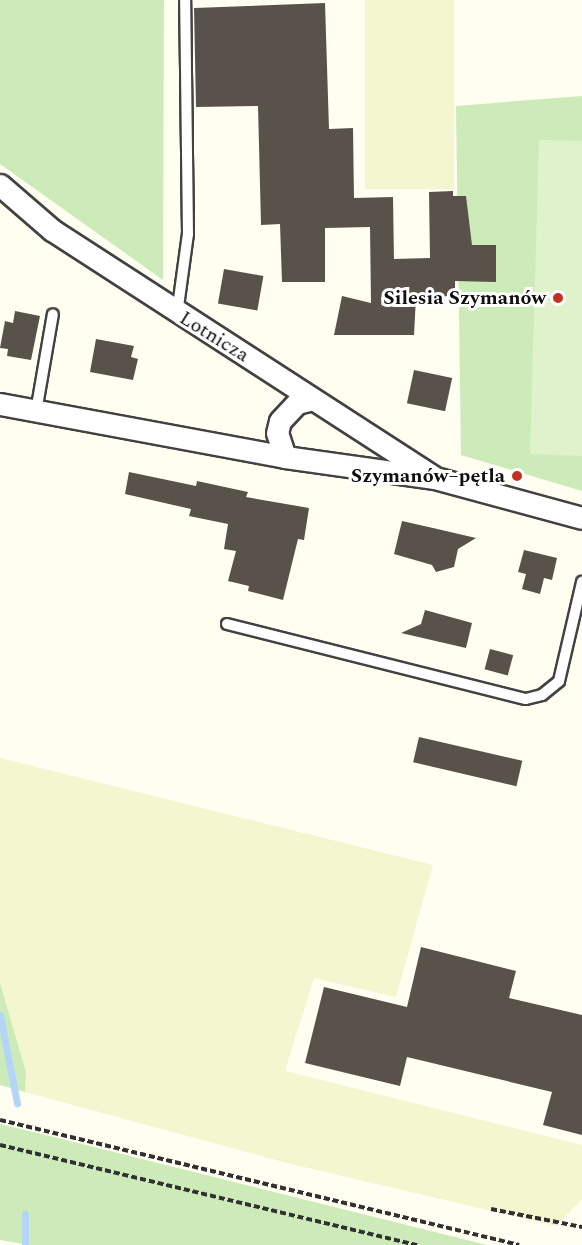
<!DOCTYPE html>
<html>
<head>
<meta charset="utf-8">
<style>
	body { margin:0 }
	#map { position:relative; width:582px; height:1245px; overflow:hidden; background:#fffef1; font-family:Spectral,serif }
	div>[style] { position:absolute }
	.farmland>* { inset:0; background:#f4f6d0; transform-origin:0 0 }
	.green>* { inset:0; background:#ccebb9 }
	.pitch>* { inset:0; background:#dff2cb }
	.stream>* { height:7px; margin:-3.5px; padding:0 3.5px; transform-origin:3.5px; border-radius:3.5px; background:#b4d5f8 }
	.building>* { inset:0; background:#58524b; transform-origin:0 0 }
	.path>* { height:4px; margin-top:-2px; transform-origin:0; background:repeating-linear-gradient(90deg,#313131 0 6px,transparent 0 9px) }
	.roads { filter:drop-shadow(2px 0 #424242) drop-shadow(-2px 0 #424242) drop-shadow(0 2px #424242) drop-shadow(0 -2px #424242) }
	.service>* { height:10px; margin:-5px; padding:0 5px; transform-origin:5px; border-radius:5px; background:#fff }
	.minor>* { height:21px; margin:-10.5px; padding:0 10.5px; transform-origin:10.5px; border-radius:10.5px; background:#fff }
	.dots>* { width:16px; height:16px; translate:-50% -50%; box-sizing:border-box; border:3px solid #fff; border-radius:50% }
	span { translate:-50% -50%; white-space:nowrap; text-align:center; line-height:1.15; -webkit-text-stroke:6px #fff; paint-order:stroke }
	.poi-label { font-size:20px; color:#0f0f0f; font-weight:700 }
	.right { translate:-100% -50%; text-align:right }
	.street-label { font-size:20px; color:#0f0f0f }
</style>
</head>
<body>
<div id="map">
	<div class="farmland">
		<i style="left:365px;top:0;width:89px;height:189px"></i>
		<i style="clip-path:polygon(0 758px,433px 865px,396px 997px,314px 978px,285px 1071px,582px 1145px,582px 1199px,556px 1226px,287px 1163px,25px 1092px,26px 1072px,0 983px)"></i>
	</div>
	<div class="green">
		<i style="clip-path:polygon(0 0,164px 0,163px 280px,0 164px)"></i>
		<i style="clip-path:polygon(582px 96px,582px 491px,461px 455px,456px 106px)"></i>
		<i style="clip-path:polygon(0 983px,26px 1072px,25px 1092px,0 1085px)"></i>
		<i style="clip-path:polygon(0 1124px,34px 1132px,487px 1245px,29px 1245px,0 1240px)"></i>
	</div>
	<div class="pitch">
		<i style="clip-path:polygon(539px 140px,582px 141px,582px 456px,530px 454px)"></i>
	</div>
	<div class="stream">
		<i style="left:0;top:1015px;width:90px;rotate:79.1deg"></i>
		<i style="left:25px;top:1245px;width:31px;rotate:-90deg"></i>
	</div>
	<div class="building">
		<i style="clip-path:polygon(325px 3px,329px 129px,353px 128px,354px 198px,393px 197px,394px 259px,430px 258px,429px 192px,453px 191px,453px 196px,466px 196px,472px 245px,496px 245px,496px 282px,455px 281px,455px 296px,416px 297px,414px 335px,334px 335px,342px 296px,371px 303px,370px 227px,325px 228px,325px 282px,282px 282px,280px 224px,261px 225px,258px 106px,196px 107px,194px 8px)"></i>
		<i style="left:224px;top:269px;width:40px;height:35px;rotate:10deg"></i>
		<i style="clip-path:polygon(15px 311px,40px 316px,31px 360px,7px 356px,8px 349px,0 348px,5px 321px,13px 323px)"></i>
		<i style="clip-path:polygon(96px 339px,134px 346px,131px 357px,138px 359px,133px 380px,90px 372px)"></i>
		<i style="left:414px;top:370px;width:39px;height:34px;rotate:12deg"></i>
		<i style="clip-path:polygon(129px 472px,196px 486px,197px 481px,248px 492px,246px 497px,309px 508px,304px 540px,298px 539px,283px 600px,248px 591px,249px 586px,228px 581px,236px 551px,224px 549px,228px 524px,189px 516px,191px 509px,125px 494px)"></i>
		<i style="clip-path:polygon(402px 521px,433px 528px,476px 538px,458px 549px,454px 567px,436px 572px,432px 565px,394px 554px)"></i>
		<i style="clip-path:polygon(524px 550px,557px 558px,552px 580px,544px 578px,540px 594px,522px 589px,526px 574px,518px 572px)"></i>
		<i style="clip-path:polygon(425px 610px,472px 623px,466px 648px,401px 633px,421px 624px)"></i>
		<i style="left:490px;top:649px;width:24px;height:21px;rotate:15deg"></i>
		<i style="left:419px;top:737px;width:106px;height:26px;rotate:13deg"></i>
		<i style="clip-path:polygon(421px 947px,516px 971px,509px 998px,582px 1015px,582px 1135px,543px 1125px,552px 1092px,407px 1057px,400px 1086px,305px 1063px,324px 987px,407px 1007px)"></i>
	</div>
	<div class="path">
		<i style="left:0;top:1120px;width:534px;rotate:13.54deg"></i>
		<i style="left:0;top:1145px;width:429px;rotate:13.5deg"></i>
		<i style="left:491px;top:1209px;width:93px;rotate:11.2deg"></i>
	</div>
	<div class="roads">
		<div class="service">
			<i style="left:177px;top:314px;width:81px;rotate:-82.2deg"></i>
			<i style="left:188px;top:234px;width:234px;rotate:-90.7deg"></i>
			<i style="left:36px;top:412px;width:99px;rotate:-80.2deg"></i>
			<i style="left:227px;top:624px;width:308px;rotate:14.1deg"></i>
			<i style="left:526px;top:699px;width:16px;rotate:-14deg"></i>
			<i style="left:542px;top:695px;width:22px;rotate:-39deg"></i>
			<i style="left:559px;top:681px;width:102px;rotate:-76.9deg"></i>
		</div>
		<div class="minor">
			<i style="left:0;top:185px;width:69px;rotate:40.9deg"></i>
			<i style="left:52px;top:230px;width:453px;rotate:32.9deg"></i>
			<i style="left:0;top:404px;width:290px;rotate:10.5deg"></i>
			<i style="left:285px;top:457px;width:151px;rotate:8deg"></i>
			<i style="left:435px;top:478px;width:152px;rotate:15.2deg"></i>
			<i style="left:285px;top:457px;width:25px;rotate:-108deg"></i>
			<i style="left:277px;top:433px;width:12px;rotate:-76deg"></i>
			<i style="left:280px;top:421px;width:25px;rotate:-47deg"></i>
			<i style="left:297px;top:403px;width:16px;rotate:-14deg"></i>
		</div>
	</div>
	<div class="dots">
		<i style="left:558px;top:298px;background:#c53121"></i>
		<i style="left:517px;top:476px;background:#c53121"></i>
	</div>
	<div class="poi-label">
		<span class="right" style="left:546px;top:298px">Silesia Szymanów</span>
		<span class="right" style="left:505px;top:476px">Szymanów–pętla</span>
	</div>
	<div class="street-label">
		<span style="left:214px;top:337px;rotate:32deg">Lotnicza</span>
	</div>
</div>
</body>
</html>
